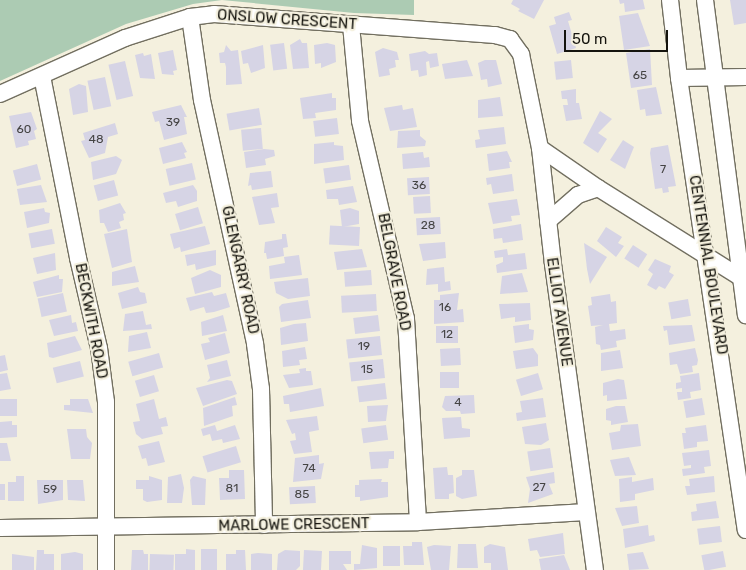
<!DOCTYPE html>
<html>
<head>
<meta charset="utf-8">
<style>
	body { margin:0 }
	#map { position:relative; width:746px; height:570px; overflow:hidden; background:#f4f0de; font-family:Rubik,sans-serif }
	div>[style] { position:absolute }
	.green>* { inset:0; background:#accbb3 }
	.building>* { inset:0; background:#d6d4e5; transform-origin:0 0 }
	.roads { filter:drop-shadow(1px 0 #726f60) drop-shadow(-1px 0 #726f60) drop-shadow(0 1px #726f60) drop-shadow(0 -1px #726f60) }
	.minor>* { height:16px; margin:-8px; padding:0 8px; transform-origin:8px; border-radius:8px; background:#fff }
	span { translate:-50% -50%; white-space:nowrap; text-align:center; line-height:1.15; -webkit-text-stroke:4.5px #f4f0de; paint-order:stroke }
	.number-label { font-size:12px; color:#454444 }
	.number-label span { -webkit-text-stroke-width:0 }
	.street-label { font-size:15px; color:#15140e }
	.scale { position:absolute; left:564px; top:30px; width:104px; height:22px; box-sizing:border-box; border:2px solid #15140e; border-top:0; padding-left:6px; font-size:15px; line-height:18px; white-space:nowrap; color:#15140e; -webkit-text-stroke:4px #f4f0de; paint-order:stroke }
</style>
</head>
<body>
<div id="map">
	<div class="green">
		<i style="clip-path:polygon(0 0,414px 0,414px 15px,354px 13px,222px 0,193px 4px,126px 24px,0 81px)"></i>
	</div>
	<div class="building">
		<i style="clip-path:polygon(513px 0,544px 0,534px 19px,518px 11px,520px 9px,511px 4px)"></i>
		<i style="clip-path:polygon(619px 0,643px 0,645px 9px,625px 12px,624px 3px,620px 4px)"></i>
		<i style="clip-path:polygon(730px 0,746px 0,746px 23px,734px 25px)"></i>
		<i style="clip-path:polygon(569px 12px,572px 20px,568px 21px,576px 48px,557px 54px,549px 26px,556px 24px,554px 17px)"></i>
		<i style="clip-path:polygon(638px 13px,650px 46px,624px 50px,619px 16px)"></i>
		<i style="clip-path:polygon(300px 39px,302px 43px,307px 43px,309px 68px,293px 69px,290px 45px)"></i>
		<i style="left:284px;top:43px;width:26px;height:14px;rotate:83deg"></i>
		<i style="clip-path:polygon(327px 43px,335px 45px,336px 62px,321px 68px,321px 63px,315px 64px,314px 45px)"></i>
		<i style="clip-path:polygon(226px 45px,231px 51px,238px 50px,242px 84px,226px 85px,226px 67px,225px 63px,220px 63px,219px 53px,224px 52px)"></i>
		<i style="clip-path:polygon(263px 45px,265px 68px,251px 73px,248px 63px,243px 64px,241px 51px)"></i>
		<i style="clip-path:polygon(383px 48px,397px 52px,399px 60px,395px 60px,396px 67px,389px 69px,390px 75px,379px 77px,375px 52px)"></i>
		<i style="clip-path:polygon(650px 49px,652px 85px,631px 88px,626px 53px)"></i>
		<i style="clip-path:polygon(173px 50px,177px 70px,173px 71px,174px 75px,162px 74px,158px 53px)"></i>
		<i style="clip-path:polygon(425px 51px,429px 54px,437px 53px,439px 66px,430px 68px,429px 61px,426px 62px,427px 75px,419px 77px,418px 70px,411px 71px,409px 54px)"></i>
		<i style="clip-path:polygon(143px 53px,144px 56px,151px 54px,155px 79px,140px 78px,135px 55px)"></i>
		<i style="clip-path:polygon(467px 60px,473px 76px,445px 79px,442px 64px)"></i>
		<i style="clip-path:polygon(485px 60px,496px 60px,502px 84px,488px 87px,487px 79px,481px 80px,478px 63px)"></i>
		<i style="left:571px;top:60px;width:18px;height:17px;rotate:84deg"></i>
		<i style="left:125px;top:61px;width:36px;height:17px;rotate:77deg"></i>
		<i style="left:105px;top:77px;width:30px;height:18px;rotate:78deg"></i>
		<i style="clip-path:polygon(79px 84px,86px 86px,88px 112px,73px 115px,69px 89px)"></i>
		<i style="clip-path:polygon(656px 87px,662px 114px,646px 116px,645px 109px,640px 110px,637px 90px)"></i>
		<i style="clip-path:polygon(576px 89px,576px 103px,579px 103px,582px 119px,566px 121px,563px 105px,568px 105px,567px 99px,562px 99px,561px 91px)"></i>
		<i style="clip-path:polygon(332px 93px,332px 98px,336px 98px,336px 110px,315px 113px,316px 118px,303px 119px,300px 98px)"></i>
		<i style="clip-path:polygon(500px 97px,503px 116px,478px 118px,478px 100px)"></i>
		<i style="clip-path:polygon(181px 105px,187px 117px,184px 117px,187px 134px,164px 140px,159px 121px,155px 122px,152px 112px)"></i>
		<i style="clip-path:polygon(402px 105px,403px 110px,413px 108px,417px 127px,390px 131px,384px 108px)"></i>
		<i style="left:259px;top:108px;width:17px;height:33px;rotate:80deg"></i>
		<i style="clip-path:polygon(600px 111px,612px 119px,598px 133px,607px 139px,598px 153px,583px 143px)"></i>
		<i style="clip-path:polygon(31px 112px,37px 129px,34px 131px,36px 139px,28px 141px,29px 145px,16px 148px,9px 116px)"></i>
		<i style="left:337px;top:118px;width:16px;height:24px;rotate:83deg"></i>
		<i style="clip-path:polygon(115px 123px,118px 134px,108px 137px,105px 153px,89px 158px,81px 141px,85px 140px,83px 133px)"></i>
		<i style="clip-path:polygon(504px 127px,506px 144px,476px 148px,475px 140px,480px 139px,478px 130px)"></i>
		<i style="left:261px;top:128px;width:21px;height:20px;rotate:85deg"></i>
		<i style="clip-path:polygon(420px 130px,420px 136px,426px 141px,425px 146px,397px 148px,398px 131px)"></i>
		<i style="clip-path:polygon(623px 140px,634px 147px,625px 169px,610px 160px)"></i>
		<i style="clip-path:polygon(182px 142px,187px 152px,184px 153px,186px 158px,163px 164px,159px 148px)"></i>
		<i style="clip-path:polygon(334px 142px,334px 145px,343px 146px,344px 160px,314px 164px,314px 144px)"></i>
		<i style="clip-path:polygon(668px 145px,676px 186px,668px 187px,669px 192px,663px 193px,662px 188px,655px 189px,650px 153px,651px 148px)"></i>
		<i style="clip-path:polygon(264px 149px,274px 150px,275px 156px,265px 159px,266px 165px,246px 168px,244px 152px)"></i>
		<i style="clip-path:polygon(507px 151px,512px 162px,509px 162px,510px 168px,489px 171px,487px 154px)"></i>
		<i style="clip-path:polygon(423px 152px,424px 158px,429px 157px,430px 167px,403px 169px,402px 154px)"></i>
		<i style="clip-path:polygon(116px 156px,122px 160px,116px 174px,93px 180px,91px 162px)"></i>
		<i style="left:192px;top:163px;width:17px;height:27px;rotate:77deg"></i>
		<i style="left:37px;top:164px;width:16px;height:25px;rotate:75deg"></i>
		<i style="left:349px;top:165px;width:15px;height:26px;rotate:82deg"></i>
		<i style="clip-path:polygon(271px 171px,273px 187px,252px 190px,251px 185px,248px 186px,250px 173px)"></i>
		<i style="clip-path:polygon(512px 174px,514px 191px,493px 194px,491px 184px,487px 185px,486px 178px)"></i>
		<i style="left:429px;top:177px;width:17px;height:22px;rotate:87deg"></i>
		<i style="left:114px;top:180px;width:16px;height:21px;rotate:75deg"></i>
		<i style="clip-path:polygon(41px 185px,47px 202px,20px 205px,17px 189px)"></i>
		<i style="clip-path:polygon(193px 185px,197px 191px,197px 201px,178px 207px,176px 201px,166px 203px,163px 193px)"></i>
		<i style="clip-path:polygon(353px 186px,357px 202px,339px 205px,338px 199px,327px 199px,326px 190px)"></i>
		<i style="clip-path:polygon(277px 193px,279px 207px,271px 208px,275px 223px,259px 225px,252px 197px)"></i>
		<i style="left:430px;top:196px;width:17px;height:17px;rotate:87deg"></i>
		<i style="clip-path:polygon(517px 199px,520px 215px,511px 216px,512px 221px,493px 224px,488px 203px)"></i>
		<i style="clip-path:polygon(120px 203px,126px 213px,123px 214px,124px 220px,119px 222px,121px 228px,108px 232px,104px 223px,100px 223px,99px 210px)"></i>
		<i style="left:198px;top:207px;width:17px;height:24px;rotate:73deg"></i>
		<i style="clip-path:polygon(44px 208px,45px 212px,50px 213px,49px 223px,27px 228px,24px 212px)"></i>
		<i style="clip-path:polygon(350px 208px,359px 211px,359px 224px,342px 227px,340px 210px)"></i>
		<i style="left:440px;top:217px;width:17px;height:24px;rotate:87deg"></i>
		<i style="clip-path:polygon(521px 224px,523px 240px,503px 243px,502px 238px,494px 239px,493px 229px)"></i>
		<i style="clip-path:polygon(205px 226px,210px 244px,181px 252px,180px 247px,174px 249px,170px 234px)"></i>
		<i style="left:360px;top:227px;width:19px;height:30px;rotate:93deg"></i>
		<i style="clip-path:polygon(606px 227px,622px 237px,618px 243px,624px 246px,616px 257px,597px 241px)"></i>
		<i style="left:52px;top:229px;width:15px;height:24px;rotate:79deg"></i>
		<i style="clip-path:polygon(127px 229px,132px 262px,112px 268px,104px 234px)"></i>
		<i style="clip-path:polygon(282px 234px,286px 234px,288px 247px,283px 248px,284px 256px,267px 259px,266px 253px,264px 253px,265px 242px,282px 239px)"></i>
		<i style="clip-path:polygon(445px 242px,446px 258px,423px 261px,419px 244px)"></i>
		<i style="clip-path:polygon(584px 243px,607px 257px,590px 284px,587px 269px)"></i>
		<i style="left:633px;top:245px;width:17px;height:16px;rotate:33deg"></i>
		<i style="clip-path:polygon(362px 249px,367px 267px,337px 270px,334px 252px)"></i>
		<i style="clip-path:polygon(507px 249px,508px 255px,525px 253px,527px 269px,497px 273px,496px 265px,503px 262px,503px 257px,495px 258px,494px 251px)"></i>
		<i style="clip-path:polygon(216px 250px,216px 265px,196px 270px,195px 264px,187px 266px,185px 255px)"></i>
		<i style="clip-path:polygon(55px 253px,56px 270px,37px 274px,33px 258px)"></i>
		<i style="clip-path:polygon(299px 255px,302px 275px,270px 279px,269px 266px,285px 263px,284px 257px)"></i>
		<i style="clip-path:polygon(655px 259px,671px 266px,669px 272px,674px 275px,665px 289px,659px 286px,656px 290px,647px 285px,653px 274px,648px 270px)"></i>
		<i style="clip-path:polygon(135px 266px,139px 282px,112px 286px,112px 272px)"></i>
		<i style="clip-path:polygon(444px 267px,445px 282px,450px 281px,451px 290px,438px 292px,438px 284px,426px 285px,427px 269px)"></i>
		<i style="clip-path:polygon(210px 270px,221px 275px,221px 287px,195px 294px,191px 278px)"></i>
		<i style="left:371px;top:270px;width:15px;height:27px;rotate:86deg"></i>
		<i style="clip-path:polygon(522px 273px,528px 292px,500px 294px,502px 276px)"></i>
		<i style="clip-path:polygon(59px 275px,59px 279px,63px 279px,62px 292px,37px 297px,33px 282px)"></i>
		<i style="clip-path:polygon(308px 278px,310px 296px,288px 299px,276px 293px,274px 282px)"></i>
		<i style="clip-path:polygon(138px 287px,140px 292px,145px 293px,147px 303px,122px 309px,118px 293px)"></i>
		<i style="clip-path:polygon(212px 292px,214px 296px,226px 293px,230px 307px,214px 312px,206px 313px,204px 307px,190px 311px,186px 298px)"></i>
		<i style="left:63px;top:293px;width:19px;height:26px;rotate:78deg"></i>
		<i style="clip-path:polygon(459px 293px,457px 310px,463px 309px,464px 322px,434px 324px,434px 300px,440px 300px,440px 295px)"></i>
		<i style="left:376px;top:294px;width:17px;height:35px;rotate:87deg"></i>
		<i style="clip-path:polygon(610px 294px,611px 302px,616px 301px,617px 323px,609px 324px,610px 331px,625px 329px,626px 339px,616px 341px,617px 347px,601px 350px,600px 345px,596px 344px,595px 327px,603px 325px,591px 326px,588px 306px,592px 305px,591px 297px)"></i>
		<i style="left:688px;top:299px;width:17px;height:20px;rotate:80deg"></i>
		<i style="clip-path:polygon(308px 300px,311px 318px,281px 322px,279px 307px,282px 304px)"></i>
		<i style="clip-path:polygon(530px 303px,531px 320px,515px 322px,515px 317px,501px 319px,499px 304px)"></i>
		<i style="clip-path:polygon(143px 311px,146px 325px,151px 324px,152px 329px,123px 331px,125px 314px)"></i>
		<i style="clip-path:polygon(71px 315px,72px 323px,76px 322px,78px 331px,54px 336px,49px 320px)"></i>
		<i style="clip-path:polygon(223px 315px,227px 331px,202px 336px,201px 322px)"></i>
		<i style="left:378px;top:315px;width:16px;height:25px;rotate:83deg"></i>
		<i style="clip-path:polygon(294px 324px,306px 323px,308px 341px,281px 345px,280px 328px)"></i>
		<i style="clip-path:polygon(529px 324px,529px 329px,534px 330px,533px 340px,515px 343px,513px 326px)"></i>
		<i style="clip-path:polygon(692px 325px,695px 341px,669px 345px,667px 330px,664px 331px,663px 326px)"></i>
		<i style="left:458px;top:326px;width:17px;height:22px;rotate:90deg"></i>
		<i style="clip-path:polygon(147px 332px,151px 348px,128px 352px,129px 336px)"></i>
		<i style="clip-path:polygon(225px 333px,230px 353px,205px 360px,201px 344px,210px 342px,208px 338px)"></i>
		<i style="clip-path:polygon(75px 336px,82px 350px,53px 358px,49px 357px,47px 343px)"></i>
		<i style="left:380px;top:336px;width:19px;height:34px;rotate:84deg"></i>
		<i style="clip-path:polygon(305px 347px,307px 359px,299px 360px,300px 365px,283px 367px,282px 351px)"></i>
		<i style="left:460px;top:348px;width:17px;height:20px;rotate:87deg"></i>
		<i style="clip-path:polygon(533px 348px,538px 355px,538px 366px,516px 369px,513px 351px)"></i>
		<i style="clip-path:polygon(695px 348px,698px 360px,697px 365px,692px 366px,693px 372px,680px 374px,677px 364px,670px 365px,669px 353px)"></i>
		<i style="clip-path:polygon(620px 350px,623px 368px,601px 371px,601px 353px)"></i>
		<i style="left:159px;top:353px;width:15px;height:32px;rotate:74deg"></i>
		<i style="clip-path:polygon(5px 355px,8px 370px,0 372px,0 356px)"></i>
		<i style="left:383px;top:359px;width:19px;height:34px;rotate:84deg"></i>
		<i style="clip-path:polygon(227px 360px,231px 376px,207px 382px,210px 378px,207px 365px)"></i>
		<i style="left:80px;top:361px;width:16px;height:28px;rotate:76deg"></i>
		<i style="clip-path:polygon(306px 368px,306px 371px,311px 371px,313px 385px,289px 388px,283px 375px,300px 373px,299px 369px)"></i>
		<i style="left:459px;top:372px;width:16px;height:19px;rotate:90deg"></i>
		<i style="clip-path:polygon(7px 373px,11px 389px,0 391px,0 374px)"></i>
		<i style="left:538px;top:373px;width:17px;height:23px;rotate:73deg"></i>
		<i style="clip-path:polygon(699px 373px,701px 390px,690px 392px,691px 398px,678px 400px,677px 392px,682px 392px,682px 388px,676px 389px,676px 383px,681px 382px,680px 376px)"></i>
		<i style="left:154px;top:375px;width:17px;height:20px;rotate:73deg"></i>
		<i style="clip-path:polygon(618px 379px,624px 380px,627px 399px,607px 401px,607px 395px,603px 396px,603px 383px)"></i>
		<i style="clip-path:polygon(227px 380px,232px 381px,237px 394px,203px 406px,196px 388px)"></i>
		<i style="left:385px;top:383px;width:16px;height:28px;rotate:83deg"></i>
		<i style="clip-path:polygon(321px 388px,324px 406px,290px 412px,289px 404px,284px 404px,283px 396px)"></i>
		<i style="clip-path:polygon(474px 395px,475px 413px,461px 414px,460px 411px,446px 411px,442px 407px,445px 396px)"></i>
		<i style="clip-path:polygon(235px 397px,237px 405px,232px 406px,233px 416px,204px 426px,203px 408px)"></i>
		<i style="clip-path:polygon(543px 398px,546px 417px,517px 421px,516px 413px,522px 412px,520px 401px)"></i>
		<i style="left:702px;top:398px;width:17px;height:19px;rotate:80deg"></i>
		<i style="left:0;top:399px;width:17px;height:17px"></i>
		<i style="clip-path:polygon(70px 399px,88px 399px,93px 413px,64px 410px,64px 405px,70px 405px)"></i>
		<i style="clip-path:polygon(154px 399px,159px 419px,166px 417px,168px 426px,161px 427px,163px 434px,142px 439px,136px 434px,133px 422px,140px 421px,136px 404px)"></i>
		<i style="clip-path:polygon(388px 405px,386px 421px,368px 422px,367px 406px)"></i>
		<i style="clip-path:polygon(616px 406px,625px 406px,628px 422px,611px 425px,611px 421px,606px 420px,606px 409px)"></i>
		<i style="clip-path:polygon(317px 416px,319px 430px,309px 432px,312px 452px,294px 454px,290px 441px,296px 440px,295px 433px,292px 434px,286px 420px)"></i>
		<i style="clip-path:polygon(461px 417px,462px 428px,470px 429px,470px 437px,444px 439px,442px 418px)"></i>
		<i style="clip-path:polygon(12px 421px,12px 425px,17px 425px,17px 437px,0 438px,0 422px)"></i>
		<i style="clip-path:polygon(546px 423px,549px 440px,541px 445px,525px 444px,522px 427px)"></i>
		<i style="clip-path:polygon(638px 424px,641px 446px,612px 450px,609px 433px,620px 431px,621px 425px)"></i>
		<i style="clip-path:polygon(215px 425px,217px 431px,235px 425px,240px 439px,223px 443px,222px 439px,212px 441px,210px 434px,203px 436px,201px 429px)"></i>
		<i style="left:386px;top:425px;width:15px;height:25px;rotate:82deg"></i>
		<i style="clip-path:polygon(706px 425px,708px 441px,697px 442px,697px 447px,684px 449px,682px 433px,686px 433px,685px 428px)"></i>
		<i style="clip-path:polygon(67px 429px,86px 429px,87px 437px,92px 443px,90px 459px,71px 459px)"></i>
		<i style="clip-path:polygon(159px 441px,165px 462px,148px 466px,146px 458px,142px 459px,138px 446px)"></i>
		<i style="clip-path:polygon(0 443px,7px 443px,11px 461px,0 461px)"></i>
		<i style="left:236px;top:446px;width:17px;height:35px;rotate:73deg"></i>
		<i style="left:550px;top:448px;width:20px;height:23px;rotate:81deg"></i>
		<i style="clip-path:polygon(709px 450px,711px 466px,704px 467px,705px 473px,683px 476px,682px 469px,691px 468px,691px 465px,684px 466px,682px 453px)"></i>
		<i style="clip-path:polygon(394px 451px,394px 459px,389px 459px,388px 468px,371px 469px,369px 452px)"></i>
		<i style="clip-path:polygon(319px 455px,319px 464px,324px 463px,321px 479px,293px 482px,295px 458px)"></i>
		<i style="clip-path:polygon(629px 457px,636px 475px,615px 476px,610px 460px)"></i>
		<i style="clip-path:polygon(447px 467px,448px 475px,453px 475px,454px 493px,449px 494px,449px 499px,435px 499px,433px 468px)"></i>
		<i style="clip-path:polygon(229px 470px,244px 470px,245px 499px,220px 500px,219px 478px,229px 478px)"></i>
		<i style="clip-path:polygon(462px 470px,474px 470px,477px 496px,462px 499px,456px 496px,456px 478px,462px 475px)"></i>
		<i style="clip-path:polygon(554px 472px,555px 483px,549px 484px,553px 494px,528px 503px,530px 489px,526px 477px)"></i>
		<i style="clip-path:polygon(181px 474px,184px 488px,182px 503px,167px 503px,168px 477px)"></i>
		<i style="clip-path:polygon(16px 476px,24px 476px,24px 501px,8px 501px,8px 482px,16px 482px)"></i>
		<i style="clip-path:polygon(149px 476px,162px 480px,162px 500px,147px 502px,143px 500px,143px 489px,136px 489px,136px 480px,149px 480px)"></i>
		<i style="clip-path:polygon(193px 476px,206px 479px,205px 505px,192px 505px,190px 480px)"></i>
		<i style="clip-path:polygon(714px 476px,715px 492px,687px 495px,685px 486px,690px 486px,689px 479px)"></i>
		<i style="clip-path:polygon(632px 477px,632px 482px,653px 478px,654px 490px,635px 494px,635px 500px,620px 502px,619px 479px)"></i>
		<i style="clip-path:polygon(382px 479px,381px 482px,388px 482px,388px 497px,360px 501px,360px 497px,355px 497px,355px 485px,359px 485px,359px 480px)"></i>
		<i style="clip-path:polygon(37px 480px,63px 480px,63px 500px,38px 504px)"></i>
		<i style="clip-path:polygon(67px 480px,83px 480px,85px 501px,68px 500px)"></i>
		<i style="left:0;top:484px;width:5px;height:16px"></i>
		<i style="left:315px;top:486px;width:17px;height:26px;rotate:87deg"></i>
		<i style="clip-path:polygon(716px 501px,719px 518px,692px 521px,691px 512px,697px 511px,696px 504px)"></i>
		<i style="clip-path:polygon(637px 506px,639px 523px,622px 526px,615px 508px)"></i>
		<i style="clip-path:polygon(648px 525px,649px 536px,654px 535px,655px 541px,625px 548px,623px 529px)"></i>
		<i style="left:720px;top:526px;width:16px;height:23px;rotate:83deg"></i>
		<i style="clip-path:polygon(563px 533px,565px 554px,540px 557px,537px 550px,530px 551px,528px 539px)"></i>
		<i style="clip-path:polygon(412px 542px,422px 542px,424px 565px,404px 565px,403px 546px,412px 546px)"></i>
		<i style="clip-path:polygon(458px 544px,476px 544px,478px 568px,457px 568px)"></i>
		<i style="clip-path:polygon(490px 544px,505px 547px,508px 570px,491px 570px,491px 563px,484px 563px,484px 547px)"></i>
		<i style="clip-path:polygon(362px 545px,377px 548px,377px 568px,354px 570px,354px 564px,360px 564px)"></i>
		<i style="clip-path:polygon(434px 545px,451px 546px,449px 570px,431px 570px,427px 547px)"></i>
		<i style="left:383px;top:546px;width:17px;height:20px"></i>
		<i style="clip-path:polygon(186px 549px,195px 550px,195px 570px,175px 570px,175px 554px,186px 554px)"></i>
		<i style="left:201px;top:549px;width:16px;height:21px"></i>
		<i style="clip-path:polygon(37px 550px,44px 550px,44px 554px,54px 554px,54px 570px,36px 570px)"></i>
		<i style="clip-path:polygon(132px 550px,143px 550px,144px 554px,148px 554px,148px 570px,131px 570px)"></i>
		<i style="clip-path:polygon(236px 550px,245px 550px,246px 570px,226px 570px,226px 554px,236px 554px)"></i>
		<i style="clip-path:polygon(285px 550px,300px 551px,300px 566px,296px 570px,277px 570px,278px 554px)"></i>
		<i style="left:304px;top:550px;width:18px;height:20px;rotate:3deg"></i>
		<i style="clip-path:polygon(329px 551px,351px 551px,351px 564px,343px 564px,347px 570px,329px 570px)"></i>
		<i style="left:723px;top:551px;width:16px;height:22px;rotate:79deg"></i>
		<i style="clip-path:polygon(75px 552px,83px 554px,83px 570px,61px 570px,61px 554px)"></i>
		<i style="clip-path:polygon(643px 552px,649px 569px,629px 570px,627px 554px)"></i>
		<i style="clip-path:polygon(258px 553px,272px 554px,272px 570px,251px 570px,251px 554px)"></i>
		<i style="clip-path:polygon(12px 554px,34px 557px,34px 570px,12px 570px)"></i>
		<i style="left:150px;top:554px;width:24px;height:16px;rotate:2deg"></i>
		<i style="clip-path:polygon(564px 555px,570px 570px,541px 570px,539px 559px)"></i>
	</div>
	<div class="roads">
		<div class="minor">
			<i style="left:670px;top:0;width:79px;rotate:83.4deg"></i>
			<i style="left:679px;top:78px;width:457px;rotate:81.6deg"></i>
			<i style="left:705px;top:0;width:318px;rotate:82.6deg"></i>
			<i style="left:190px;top:17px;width:84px;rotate:81.8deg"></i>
			<i style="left:202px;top:100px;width:250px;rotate:77.7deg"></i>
			<i style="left:255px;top:344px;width:45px;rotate:82.4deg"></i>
			<i style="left:261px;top:389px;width:136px;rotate:88.7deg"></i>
			<i style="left:351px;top:25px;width:96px;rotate:84.6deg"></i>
			<i style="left:360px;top:121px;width:203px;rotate:76.9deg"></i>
			<i style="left:406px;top:319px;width:203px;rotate:86.6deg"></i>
			<i style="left:42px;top:76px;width:186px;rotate:78.8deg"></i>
			<i style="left:78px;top:258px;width:92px;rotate:76.9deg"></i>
			<i style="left:99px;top:348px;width:54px;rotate:82.6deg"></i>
			<i style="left:106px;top:402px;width:168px;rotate:90deg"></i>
			<i style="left:679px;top:78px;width:67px;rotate:-0.9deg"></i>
			<i style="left:0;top:94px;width:137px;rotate:-24.1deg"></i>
			<i style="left:125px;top:38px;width:68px;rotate:-17.9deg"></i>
			<i style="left:190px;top:17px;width:24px;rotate:-7deg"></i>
			<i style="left:214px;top:14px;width:282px;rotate:4.3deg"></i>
			<i style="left:495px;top:35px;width:16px;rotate:15deg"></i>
			<i style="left:510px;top:39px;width:19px;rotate:54deg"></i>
			<i style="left:521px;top:54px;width:96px;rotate:78.6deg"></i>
			<i style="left:540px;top:148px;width:117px;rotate:83.6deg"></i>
			<i style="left:553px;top:264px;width:309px;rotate:82.2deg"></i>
			<i style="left:540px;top:148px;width:70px;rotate:34.6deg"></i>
			<i style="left:598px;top:188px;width:175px;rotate:32.1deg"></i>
			<i style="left:548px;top:221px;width:40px;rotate:-41deg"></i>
			<i style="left:578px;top:195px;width:21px;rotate:-19deg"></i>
			<i style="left:0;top:528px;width:418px;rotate:-0.8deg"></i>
			<i style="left:418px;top:522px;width:169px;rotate:-3.4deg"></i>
		</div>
	</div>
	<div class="number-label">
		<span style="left:640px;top:76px">65</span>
		<span style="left:173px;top:123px">39</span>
		<span style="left:24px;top:130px">60</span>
		<span style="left:96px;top:140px">48</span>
		<span style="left:663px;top:170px">7</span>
		<span style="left:419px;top:186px">36</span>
		<span style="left:428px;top:226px">28</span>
		<span style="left:445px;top:308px">16</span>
		<span style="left:447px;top:335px">12</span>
		<span style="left:364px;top:347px">19</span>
		<span style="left:367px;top:370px">15</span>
		<span style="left:458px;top:403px">4</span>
		<span style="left:309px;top:469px">74</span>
		<span style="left:539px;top:488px">27</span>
		<span style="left:232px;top:489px">81</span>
		<span style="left:50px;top:490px">59</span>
		<span style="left:302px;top:495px">85</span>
	</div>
	<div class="street-label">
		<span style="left:287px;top:20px;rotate:4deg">ONSLOW CRESCENT</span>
		<span style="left:708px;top:265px;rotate:81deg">CENTENNIAL BOULEVARD</span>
		<span style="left:240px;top:270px;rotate:78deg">GLENGARRY ROAD</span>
		<span style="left:394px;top:272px;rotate:79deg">BELGRAVE ROAD</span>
		<span style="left:559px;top:312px;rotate:82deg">ELLIOT AVENUE</span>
		<span style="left:91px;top:321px;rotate:79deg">BECKWITH ROAD</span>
		<span style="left:294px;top:525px;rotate:-1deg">MARLOWE CRESCENT</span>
	</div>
	<div class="scale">50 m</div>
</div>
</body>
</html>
